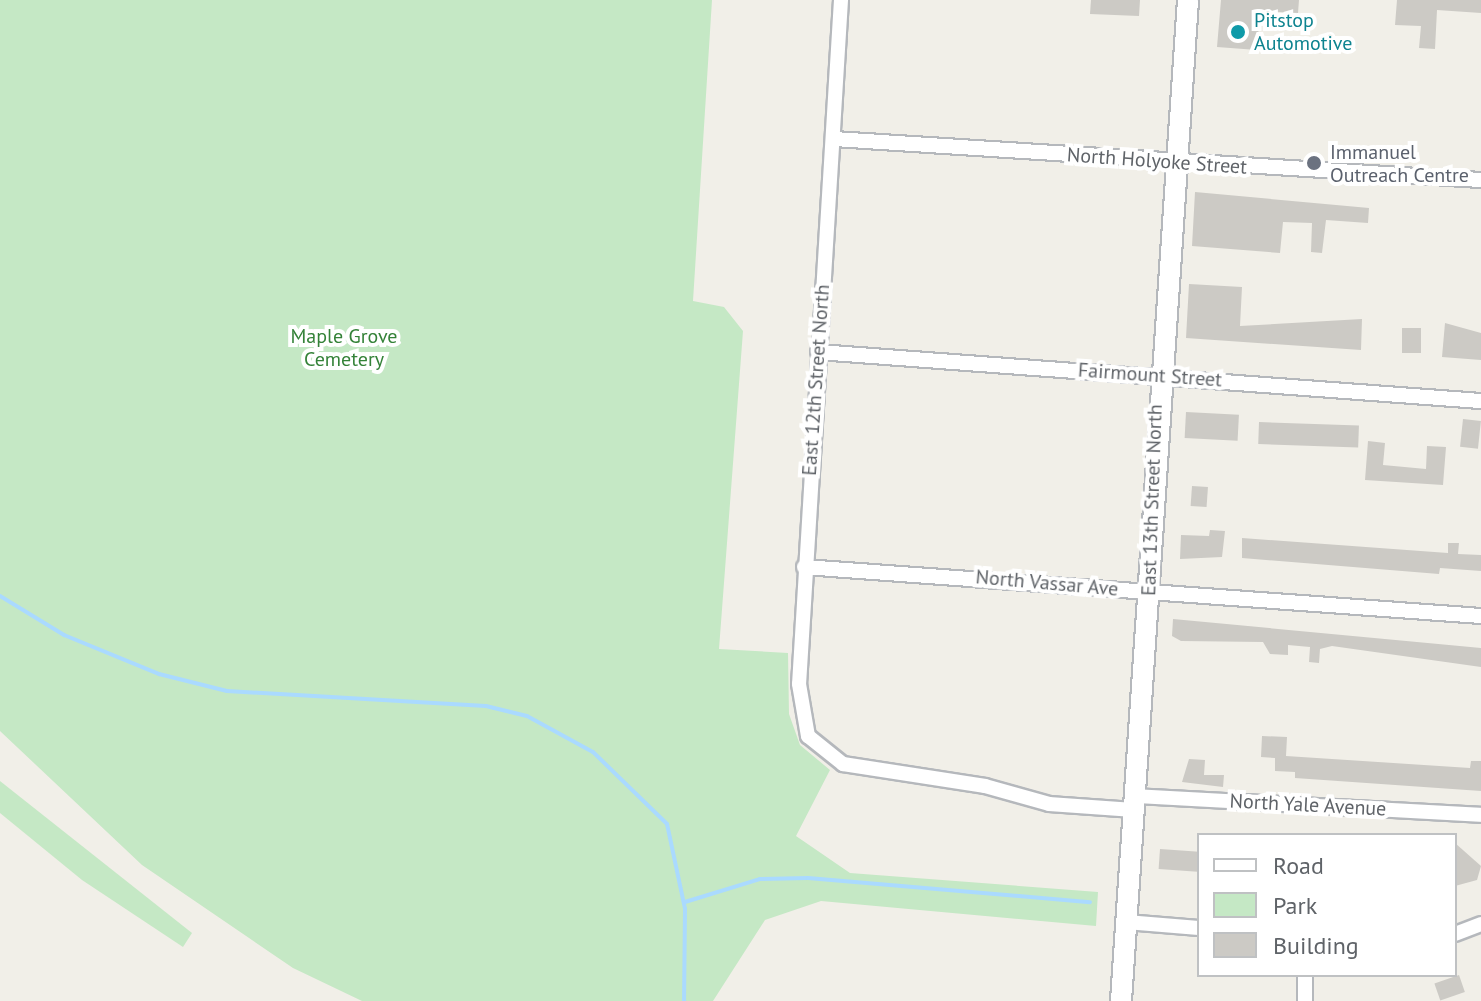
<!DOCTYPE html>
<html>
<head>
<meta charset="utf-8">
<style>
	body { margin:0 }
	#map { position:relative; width:1481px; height:1001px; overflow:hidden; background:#f1efe8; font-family:"PT Sans",sans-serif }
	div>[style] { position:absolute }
	.green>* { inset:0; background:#c5e8c5 }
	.stream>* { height:4px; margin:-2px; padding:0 2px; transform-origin:2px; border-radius:2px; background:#aadaff }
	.building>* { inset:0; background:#cccac5; transform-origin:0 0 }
	.roads { filter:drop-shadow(2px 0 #b5b8bc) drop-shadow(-2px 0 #b5b8bc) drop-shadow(0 2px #b5b8bc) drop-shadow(0 -2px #b5b8bc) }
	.minor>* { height:14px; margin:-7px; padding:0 7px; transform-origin:7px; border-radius:7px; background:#fff }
	.secondary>* { height:20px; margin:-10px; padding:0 10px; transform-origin:10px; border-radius:10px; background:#fff }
	.dots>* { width:22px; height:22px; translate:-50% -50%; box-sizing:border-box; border:4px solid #fff; border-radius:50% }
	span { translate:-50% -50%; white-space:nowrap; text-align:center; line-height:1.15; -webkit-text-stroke:8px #fff; paint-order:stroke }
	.culture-label { font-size:20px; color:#0d838f }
	.left { translate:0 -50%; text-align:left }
	.worship-label { font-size:20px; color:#5b616d }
	.street-label { font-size:20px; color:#5f6368 }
	.park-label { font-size:20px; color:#348238 }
	.legend { position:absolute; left:1197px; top:833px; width:260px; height:144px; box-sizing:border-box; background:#fff; border:2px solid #bfc1c3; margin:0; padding:10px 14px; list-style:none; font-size:24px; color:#5f6368 }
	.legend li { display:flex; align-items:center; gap:16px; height:40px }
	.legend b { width:40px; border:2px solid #bfc1c3 }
</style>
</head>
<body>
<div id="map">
	<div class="green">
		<i style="clip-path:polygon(0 0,712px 0,693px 301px,724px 307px,743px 331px,719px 649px,788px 653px,789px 714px,800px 745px,830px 770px,796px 836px,850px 873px,1098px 892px,1096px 926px,821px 901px,765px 920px,713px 1001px,362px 1001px,293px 968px,142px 865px,0 731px)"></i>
		<i style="clip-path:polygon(0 781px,192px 933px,183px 947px,82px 880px,0 813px)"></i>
	</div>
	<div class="stream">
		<i style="left:0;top:596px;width:75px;rotate:31.4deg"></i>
		<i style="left:64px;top:635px;width:103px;rotate:22.3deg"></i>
		<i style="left:159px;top:674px;width:70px;rotate:14deg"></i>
		<i style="left:227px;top:691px;width:259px;rotate:3.3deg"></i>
		<i style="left:486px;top:706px;width:42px;rotate:13.7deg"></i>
		<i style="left:527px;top:716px;width:75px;rotate:28.6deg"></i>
		<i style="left:593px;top:752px;width:103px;rotate:44.2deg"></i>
		<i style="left:667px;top:824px;width:87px;rotate:78deg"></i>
		<i style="left:685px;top:909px;width:92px;rotate:90.6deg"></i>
		<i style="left:685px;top:902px;width:78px;rotate:-17deg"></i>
		<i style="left:760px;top:879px;width:48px;rotate:-1.2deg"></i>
		<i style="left:808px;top:878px;width:283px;rotate:4.9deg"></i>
	</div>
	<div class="building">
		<i style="clip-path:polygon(1091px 0,1140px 0,1139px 16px,1090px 14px)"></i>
		<i style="clip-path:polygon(1221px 0,1299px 0,1298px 13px,1260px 11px,1257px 50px,1217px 47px)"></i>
		<i style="clip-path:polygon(1397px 0,1481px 0,1481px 13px,1437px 10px,1435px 49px,1419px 48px,1421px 26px,1395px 25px)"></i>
		<i style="clip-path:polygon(1195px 192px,1369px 208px,1368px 223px,1326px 220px,1322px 253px,1311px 252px,1312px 223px,1283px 222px,1280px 253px,1192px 246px)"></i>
		<i style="clip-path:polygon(1189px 284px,1242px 287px,1240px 326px,1362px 319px,1361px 350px,1186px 338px)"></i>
		<i style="clip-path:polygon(1445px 323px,1481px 333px,1481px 360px,1442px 357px)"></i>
		<i style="left:1402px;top:328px;width:19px;height:25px"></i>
		<i style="left:1186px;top:412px;width:53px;height:26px;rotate:3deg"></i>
		<i style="left:1463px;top:419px;width:18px;height:28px;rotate:6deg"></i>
		<i style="left:1259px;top:422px;width:100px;height:22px;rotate:2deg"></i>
		<i style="clip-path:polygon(1368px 441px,1385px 443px,1383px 465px,1426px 469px,1427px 446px,1446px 447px,1443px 485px,1365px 480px)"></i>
		<i style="left:1192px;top:486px;width:16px;height:20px;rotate:4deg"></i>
		<i style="clip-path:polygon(1210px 530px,1225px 531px,1222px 557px,1180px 559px,1181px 535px,1209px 536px)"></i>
		<i style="clip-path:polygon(1242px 538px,1448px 553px,1448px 543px,1459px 543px,1458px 554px,1481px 555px,1481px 571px,1440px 568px,1439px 574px,1242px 558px)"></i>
		<i style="clip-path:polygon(1173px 619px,1481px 648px,1481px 667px,1332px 646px,1320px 649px,1319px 663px,1309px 662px,1310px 647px,1288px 645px,1288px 655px,1270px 654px,1263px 642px,1181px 641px,1172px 636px)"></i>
		<i style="clip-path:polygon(1262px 736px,1287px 737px,1286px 756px,1470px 768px,1471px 761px,1481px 761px,1481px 791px,1295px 778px,1295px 772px,1275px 771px,1275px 758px,1261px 757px)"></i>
		<i style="clip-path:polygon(1189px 759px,1205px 760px,1204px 775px,1224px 775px,1223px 787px,1182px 782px)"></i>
		<i style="clip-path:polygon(1455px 843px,1481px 866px,1477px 880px,1455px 886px)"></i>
		<i style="left:1160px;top:849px;width:39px;height:20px;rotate:4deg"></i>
		<i style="left:1459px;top:975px;width:18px;height:26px;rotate:71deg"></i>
	</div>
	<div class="roads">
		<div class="minor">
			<i style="left:841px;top:0;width:685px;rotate:93.51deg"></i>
			<i style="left:799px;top:684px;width:53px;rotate:80.2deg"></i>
			<i style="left:808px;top:736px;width:45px;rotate:38.7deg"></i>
			<i style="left:843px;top:764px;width:144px;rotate:8.8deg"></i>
			<i style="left:985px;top:786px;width:66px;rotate:15.7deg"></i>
			<i style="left:1049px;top:804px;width:85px;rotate:4deg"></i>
			<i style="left:834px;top:139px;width:648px;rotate:3.63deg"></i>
			<i style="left:818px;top:352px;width:665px;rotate:4.23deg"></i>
			<i style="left:804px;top:567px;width:679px;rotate:4.14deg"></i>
			<i style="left:1135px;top:796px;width:347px;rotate:3.1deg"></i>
			<i style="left:1126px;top:922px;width:73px;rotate:4.7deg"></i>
			<i style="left:1455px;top:934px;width:28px;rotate:-21deg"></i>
			<i style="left:1305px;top:975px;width:26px;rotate:90deg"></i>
		</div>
		<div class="secondary">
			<i style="left:1121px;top:1001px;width:1003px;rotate:-86.17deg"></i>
		</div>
	</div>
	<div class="dots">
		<i style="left:1238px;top:32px;background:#0f9aa8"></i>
		<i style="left:1314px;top:163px;background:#6b7280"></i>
	</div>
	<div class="culture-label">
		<span class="left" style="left:1254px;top:32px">Pitstop<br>Automotive</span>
	</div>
	<div class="worship-label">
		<span class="left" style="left:1330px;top:164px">Immanuel<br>Outreach Centre</span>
	</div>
	<div class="street-label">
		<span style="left:1157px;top:161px;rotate:4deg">North Holyoke Street</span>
		<span style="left:1150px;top:375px;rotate:4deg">Fairmount Street</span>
		<span style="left:816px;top:380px;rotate:-86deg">East 12th Street North</span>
		<span style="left:1152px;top:500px;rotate:-88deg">East 13th Street North</span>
		<span style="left:1047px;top:583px;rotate:5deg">North Vassar Ave</span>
		<span style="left:1308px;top:805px;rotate:3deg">North Yale Avenue</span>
	</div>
	<div class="park-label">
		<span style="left:344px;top:348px">Maple Grove<br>Cemetery</span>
	</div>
	<ul class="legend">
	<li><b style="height:10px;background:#fff"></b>Road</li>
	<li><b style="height:22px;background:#c5e8c5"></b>Park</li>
	<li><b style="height:22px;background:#cccac5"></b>Building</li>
	</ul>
</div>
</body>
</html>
